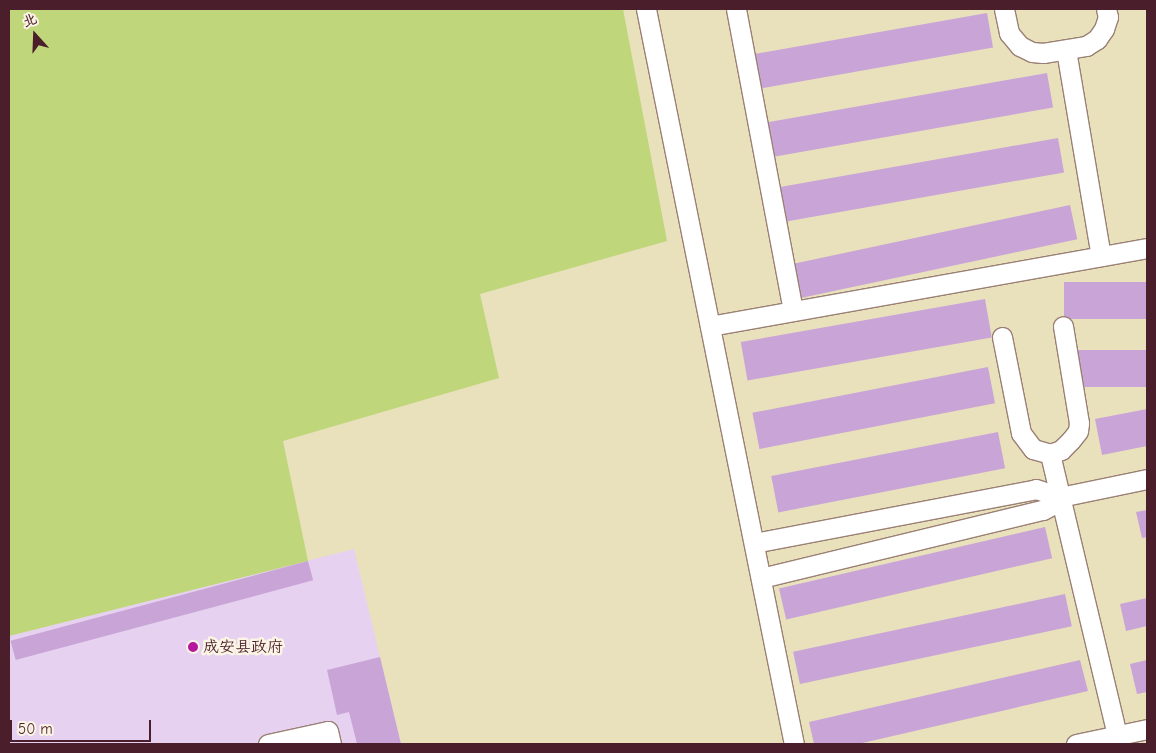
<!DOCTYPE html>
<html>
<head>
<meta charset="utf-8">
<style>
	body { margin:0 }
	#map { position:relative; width:1156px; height:753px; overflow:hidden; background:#e9e0bc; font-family:"Comic Neue","LXGW WenKai TC",sans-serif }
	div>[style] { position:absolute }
	.built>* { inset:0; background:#e6d2f0 }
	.green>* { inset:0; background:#bfd67b }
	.building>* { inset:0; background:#c9a5d7; transform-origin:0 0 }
	.roads { filter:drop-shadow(1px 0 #9a8074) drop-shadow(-1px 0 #9a8074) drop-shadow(0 1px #9a8074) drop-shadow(0 -1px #9a8074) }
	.minor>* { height:19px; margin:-9.5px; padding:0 9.5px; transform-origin:9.5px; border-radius:9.5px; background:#fff }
	.dots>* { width:14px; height:14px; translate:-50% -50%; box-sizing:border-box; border:2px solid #fcf5e5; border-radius:50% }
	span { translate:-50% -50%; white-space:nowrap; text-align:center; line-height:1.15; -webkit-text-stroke:5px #fcf5e5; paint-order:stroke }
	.poi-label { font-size:16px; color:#4a1f2b }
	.left { translate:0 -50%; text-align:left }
	.frame { position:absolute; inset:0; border:10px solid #4a1f2b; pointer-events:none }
	.north { position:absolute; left:10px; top:10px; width:50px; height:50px; -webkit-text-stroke:4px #fcf5e5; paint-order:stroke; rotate:340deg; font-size:14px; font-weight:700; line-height:20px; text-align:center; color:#4a1f2b }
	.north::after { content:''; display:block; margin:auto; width:18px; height:22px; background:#4a1f2b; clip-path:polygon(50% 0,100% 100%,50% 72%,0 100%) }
	.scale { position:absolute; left:10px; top:720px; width:141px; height:22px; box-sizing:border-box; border:2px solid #4a1f2b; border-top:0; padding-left:6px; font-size:15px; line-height:18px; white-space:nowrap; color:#4a1f2b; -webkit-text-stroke:4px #fcf5e5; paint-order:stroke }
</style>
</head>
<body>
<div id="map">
	<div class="built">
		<i style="clip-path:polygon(354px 549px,401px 744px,9px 744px,9px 636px)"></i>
	</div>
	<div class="green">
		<i style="clip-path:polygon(9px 9px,623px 9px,667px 241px,480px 294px,499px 378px,283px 441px,308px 561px,9px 636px)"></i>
	</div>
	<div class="building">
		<i style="left:987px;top:13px;width:35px;height:235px;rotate:80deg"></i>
		<i style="left:1047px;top:73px;width:35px;height:285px;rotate:80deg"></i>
		<i style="left:1058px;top:138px;width:35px;height:285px;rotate:80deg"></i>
		<i style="left:1070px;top:205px;width:35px;height:285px;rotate:78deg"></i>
		<i style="left:1147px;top:282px;width:37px;height:83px;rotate:90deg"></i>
		<i style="left:985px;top:299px;width:39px;height:248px;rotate:80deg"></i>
		<i style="left:1147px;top:350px;width:37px;height:70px;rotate:90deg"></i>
		<i style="left:988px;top:367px;width:37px;height:240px;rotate:79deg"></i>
		<i style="clip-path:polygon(1147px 409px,1147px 446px,1102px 455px,1095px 419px)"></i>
		<i style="left:998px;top:432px;width:37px;height:231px;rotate:79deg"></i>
		<i style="clip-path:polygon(1147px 510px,1147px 537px,1142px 538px,1136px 512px)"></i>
		<i style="left:1045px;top:527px;width:32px;height:273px;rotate:77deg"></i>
		<i style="left:308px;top:561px;width:20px;height:308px;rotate:75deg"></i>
		<i style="left:1065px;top:594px;width:33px;height:278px;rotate:78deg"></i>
		<i style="clip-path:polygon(1147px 598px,1147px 626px,1126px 631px,1120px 604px)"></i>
		<i style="clip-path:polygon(380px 657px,401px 744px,357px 744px,349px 712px,337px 715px,327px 670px)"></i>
		<i style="clip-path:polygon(1080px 660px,1088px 691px,858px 744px,814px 744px,809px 722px)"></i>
		<i style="clip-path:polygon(1147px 660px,1147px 692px,1137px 694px,1130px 664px)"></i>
	</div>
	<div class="roads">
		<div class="minor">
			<i style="left:646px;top:9px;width:750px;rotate:78.62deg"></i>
			<i style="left:736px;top:9px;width:307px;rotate:79.3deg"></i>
			<i style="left:1004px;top:9px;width:25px;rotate:78deg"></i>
			<i style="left:1009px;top:33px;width:17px;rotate:50deg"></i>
			<i style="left:1020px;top:46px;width:13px;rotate:27deg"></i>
			<i style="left:1032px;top:52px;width:11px;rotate:5deg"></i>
			<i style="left:1043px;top:53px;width:44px;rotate:-9.2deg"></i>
			<i style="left:1086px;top:46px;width:13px;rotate:-32deg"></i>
			<i style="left:1097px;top:39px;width:12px;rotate:-55deg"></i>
			<i style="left:1104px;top:29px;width:13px;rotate:-72deg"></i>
			<i style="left:1108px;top:17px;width:8px;rotate:-104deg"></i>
			<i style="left:1066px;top:50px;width:209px;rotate:80.4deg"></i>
			<i style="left:710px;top:326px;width:444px;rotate:-10.1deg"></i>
			<i style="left:1002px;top:337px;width:98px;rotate:78.8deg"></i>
			<i style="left:1021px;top:433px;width:20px;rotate:53deg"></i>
			<i style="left:1033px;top:449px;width:18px;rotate:16deg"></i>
			<i style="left:1050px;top:454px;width:12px;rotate:-20deg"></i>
			<i style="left:1061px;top:450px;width:14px;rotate:-45deg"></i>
			<i style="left:1071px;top:440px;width:11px;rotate:-52deg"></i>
			<i style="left:1078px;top:431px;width:8px;rotate:-83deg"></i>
			<i style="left:1079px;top:423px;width:98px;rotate:-99.4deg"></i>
			<i style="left:1050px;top:454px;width:289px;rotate:76.6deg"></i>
			<i style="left:754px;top:543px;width:287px;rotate:-10.8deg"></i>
			<i style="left:1036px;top:489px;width:25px;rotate:18deg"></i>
			<i style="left:1060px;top:497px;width:89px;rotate:-11.7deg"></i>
			<i style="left:761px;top:578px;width:290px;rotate:-13.6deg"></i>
			<i style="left:1043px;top:510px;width:10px;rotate:-29deg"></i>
			<i style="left:1052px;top:505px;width:11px;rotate:-45deg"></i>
			<i style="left:268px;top:744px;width:61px;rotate:-12.2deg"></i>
			<i style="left:328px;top:731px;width:13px;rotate:77deg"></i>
			<i style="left:1076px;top:744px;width:73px;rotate:-11.9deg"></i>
		</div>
	</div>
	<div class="dots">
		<i style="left:193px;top:647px;background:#b5179e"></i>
	</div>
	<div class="poi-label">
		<span class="left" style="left:203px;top:647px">成安县政府</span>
	</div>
	<div class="frame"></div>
	<div class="north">北</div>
	<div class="scale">50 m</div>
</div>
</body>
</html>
